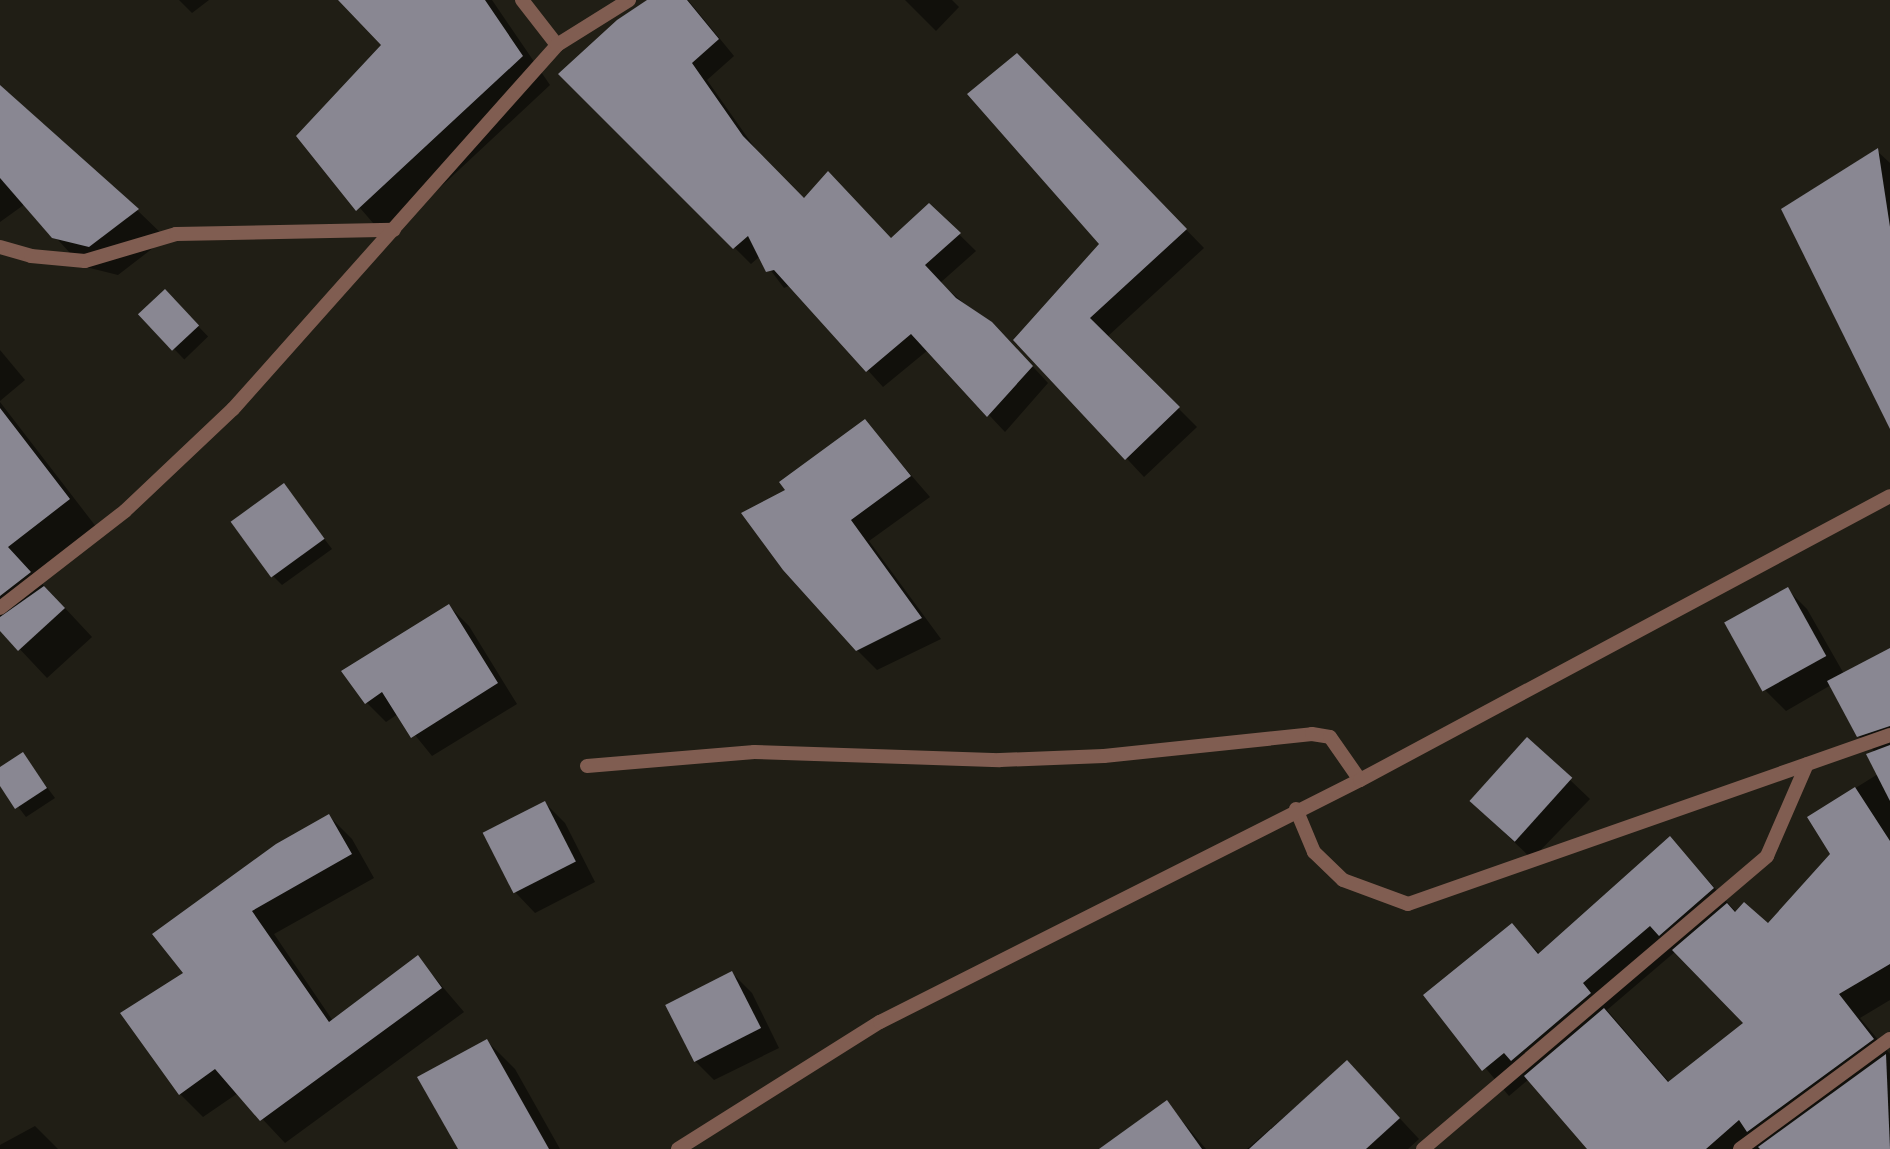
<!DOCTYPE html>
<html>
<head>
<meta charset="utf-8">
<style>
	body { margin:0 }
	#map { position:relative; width:1890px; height:1149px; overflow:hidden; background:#201e15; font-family:"Exo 2",sans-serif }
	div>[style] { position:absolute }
	.shadow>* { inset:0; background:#0007; transform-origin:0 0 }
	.building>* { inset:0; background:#898792; transform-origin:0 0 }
	.minor>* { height:14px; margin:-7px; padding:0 7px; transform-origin:7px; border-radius:7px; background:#805d51 }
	span { translate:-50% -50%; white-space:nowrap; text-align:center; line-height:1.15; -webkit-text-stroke:7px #201e15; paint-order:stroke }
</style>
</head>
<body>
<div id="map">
	<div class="shadow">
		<i style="clip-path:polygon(179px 0,209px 0,192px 13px)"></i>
		<i style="clip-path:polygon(340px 0,492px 0,550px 85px,386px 238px,298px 136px,384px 45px)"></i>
		<i style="clip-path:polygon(650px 0,688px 0,734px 56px,707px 80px,759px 154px,804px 200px,892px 240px,929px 205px,976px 251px,940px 283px,1009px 341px,1048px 383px,1005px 432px,928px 350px,883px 387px,791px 285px,784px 288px,760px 256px,751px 264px,560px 74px)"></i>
		<i style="clip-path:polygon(905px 0,952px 0,959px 7px,936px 31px)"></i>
		<i style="clip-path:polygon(1016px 55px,1204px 248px,1107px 337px,1197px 427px,1144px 477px,1016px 340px,1101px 244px)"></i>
		<i style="clip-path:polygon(0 88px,137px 210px,166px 238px,118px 275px,82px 266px,25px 204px,0 222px)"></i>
		<i style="clip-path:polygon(1877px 151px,1890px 163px,1890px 406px)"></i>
		<i style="left:165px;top:292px;width:62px;height:33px;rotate:46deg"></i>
		<i style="clip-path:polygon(0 350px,25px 380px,0 401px)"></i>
		<i style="clip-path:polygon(0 402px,97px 528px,35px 576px,92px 637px,47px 678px,0 628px)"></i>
		<i style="clip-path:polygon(865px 422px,930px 497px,869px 541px,941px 639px,877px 670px,857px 650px,787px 490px)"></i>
		<i style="clip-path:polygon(284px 486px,332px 549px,282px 585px,272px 575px)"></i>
		<i style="clip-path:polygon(evenodd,1787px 589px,1807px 609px,1844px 674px,1890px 650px,1890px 1000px,1860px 1018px,1890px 1054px,1890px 1149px,1589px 1149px,1529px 1079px,1509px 1096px,1425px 996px,1512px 926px,1540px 954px,1670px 838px,1737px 913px,1769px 926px,1833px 854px,1809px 817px,1878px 774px,1875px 752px,1858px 735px,1831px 685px,1786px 711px,1766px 691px,1727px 624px,1787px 589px,1676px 951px,1746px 1023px,1670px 1083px,1607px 1010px,1676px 951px)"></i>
		<i style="clip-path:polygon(449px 606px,469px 626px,517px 704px,432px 756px,398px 714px,386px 722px,366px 702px)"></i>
		<i style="clip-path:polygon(1527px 739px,1590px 799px,1532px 859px,1490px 819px)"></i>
		<i style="clip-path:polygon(23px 755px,55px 798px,26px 817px,0 783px,0 769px)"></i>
		<i style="clip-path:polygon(545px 803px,565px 823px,595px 882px,535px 913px,516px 893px)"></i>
		<i style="clip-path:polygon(329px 816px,352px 839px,374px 878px,274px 934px,333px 1021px,418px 958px,464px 1012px,285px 1143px,238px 1093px,203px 1117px,180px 1094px,185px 974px)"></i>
		<i style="clip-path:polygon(732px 973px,752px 993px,779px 1048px,714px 1080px,694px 1060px)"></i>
		<i style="clip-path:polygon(487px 1041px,515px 1069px,560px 1149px,460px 1149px)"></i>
		<i style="clip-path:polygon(1347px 1062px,1419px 1139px,1408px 1149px,1247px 1149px)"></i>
		<i style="clip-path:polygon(1167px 1103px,1206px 1149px,1102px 1149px)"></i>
		<i style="clip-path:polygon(35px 1126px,58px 1149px,0 1149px,0 1145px)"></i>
	</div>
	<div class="building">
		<i style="clip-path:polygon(338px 0,485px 0,523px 56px,356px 211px,296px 136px,381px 45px)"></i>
		<i style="clip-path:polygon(647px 0,687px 0,719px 39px,692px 63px,743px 136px,804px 198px,828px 171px,891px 238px,929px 203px,961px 233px,925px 265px,956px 298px,992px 322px,1033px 366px,987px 417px,911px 334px,866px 372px,774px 270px,766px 272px,748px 236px,733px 249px,558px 74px,617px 20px)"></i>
		<i style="clip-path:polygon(1017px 53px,1187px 229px,1090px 318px,1180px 407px,1125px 460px,1013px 340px,1099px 244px,967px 94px)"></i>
		<i style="clip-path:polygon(0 85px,139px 209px,89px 247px,52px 238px,0 178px)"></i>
		<i style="clip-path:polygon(1878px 148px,1890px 227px,1890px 429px,1781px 209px)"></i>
		<i style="left:165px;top:289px;width:50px;height:37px;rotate:47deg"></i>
		<i style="clip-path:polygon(0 408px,70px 499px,8px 547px,31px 572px,0 596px)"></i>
		<i style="clip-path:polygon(865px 419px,911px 476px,851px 520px,922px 618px,856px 651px,783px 570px,741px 513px,785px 490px,779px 482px)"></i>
		<i style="left:284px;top:483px;width:69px;height:66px;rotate:54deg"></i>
		<i style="clip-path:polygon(44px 586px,65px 608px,18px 651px,0 631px,0 617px)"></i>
		<i style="left:1788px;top:587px;width:79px;height:73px;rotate:61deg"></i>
		<i style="clip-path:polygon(449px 604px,498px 683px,411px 738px,382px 692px,365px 704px,341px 671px)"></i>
		<i style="clip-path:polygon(1890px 648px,1890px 726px,1857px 737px,1827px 681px)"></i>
		<i style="left:1527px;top:737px;width:61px;height:86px;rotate:42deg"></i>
		<i style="clip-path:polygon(1890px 745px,1890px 801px,1866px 754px)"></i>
		<i style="clip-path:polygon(23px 752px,47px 788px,15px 809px,0 786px,0 767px)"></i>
		<i style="clip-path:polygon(1855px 787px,1890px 841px,1890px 964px,1839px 994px,1874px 1039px,1747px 1132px,1739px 1120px,1706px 1149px,1587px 1149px,1524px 1076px,1604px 1008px,1668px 1082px,1743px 1023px,1672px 950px,1727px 903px,1735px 912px,1744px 902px,1768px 923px,1830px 854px,1807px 817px)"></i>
		<i style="left:545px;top:801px;width:68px;height:70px;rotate:63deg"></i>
		<i style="clip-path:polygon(329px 814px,352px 854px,252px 911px,329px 1022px,418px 955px,442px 988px,260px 1121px,215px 1069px,179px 1095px,120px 1013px,183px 973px,152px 934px,276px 844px)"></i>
		<i style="clip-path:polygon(1670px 836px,1714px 888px,1659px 936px,1650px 926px,1583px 983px,1591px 993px,1511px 1061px,1504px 1053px,1482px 1071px,1423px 995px,1512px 923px,1538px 954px)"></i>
		<i style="left:732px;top:971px;width:64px;height:75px;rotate:63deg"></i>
		<i style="clip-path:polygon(487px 1039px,549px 1149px,458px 1149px,417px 1077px)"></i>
		<i style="clip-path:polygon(1886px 1054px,1890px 1149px,1760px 1149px,1758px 1147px)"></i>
		<i style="clip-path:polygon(1347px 1060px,1400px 1118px,1366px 1149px,1249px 1149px)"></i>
		<i style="clip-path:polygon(1167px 1100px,1202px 1149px,1099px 1149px)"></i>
	</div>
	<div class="minor">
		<i style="left:522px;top:0;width:57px;rotate:52.1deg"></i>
		<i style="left:0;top:247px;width:32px;rotate:16deg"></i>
		<i style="left:31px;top:256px;width:54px;rotate:5.3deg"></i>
		<i style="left:85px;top:261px;width:95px;rotate:-16.5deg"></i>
		<i style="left:176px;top:234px;width:218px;rotate:-1.1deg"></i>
		<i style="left:0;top:608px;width:158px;rotate:-37.8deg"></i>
		<i style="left:125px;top:511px;width:149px;rotate:-43.4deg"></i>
		<i style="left:233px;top:409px;width:487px;rotate:-48.3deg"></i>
		<i style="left:557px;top:45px;width:85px;rotate:-32deg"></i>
		<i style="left:587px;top:766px;width:168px;rotate:-4.8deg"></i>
		<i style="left:754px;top:752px;width:246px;rotate:1.9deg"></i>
		<i style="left:1000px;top:760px;width:104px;rotate:-2.2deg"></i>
		<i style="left:1104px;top:756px;width:209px;rotate:-6deg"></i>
		<i style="left:1312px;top:734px;width:18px;rotate:9deg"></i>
		<i style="left:1330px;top:737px;width:52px;rotate:55.1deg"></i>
		<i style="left:1296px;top:809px;width:47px;rotate:67.3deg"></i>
		<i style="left:1314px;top:852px;width:40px;rotate:44deg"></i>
		<i style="left:1343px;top:880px;width:69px;rotate:20.3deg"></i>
		<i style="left:1408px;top:904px;width:511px;rotate:-19.32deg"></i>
		<i style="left:678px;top:1149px;width:239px;rotate:-32.2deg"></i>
		<i style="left:880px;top:1022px;width:538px;rotate:-26.76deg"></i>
		<i style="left:1360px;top:780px;width:601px;rotate:-28.18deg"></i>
		<i style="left:1423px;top:1149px;width:452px;rotate:-40.4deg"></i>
		<i style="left:1767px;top:856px;width:100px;rotate:-66.5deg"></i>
		<i style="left:1740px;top:1149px;width:186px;rotate:-36.3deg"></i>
	</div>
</div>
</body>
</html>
